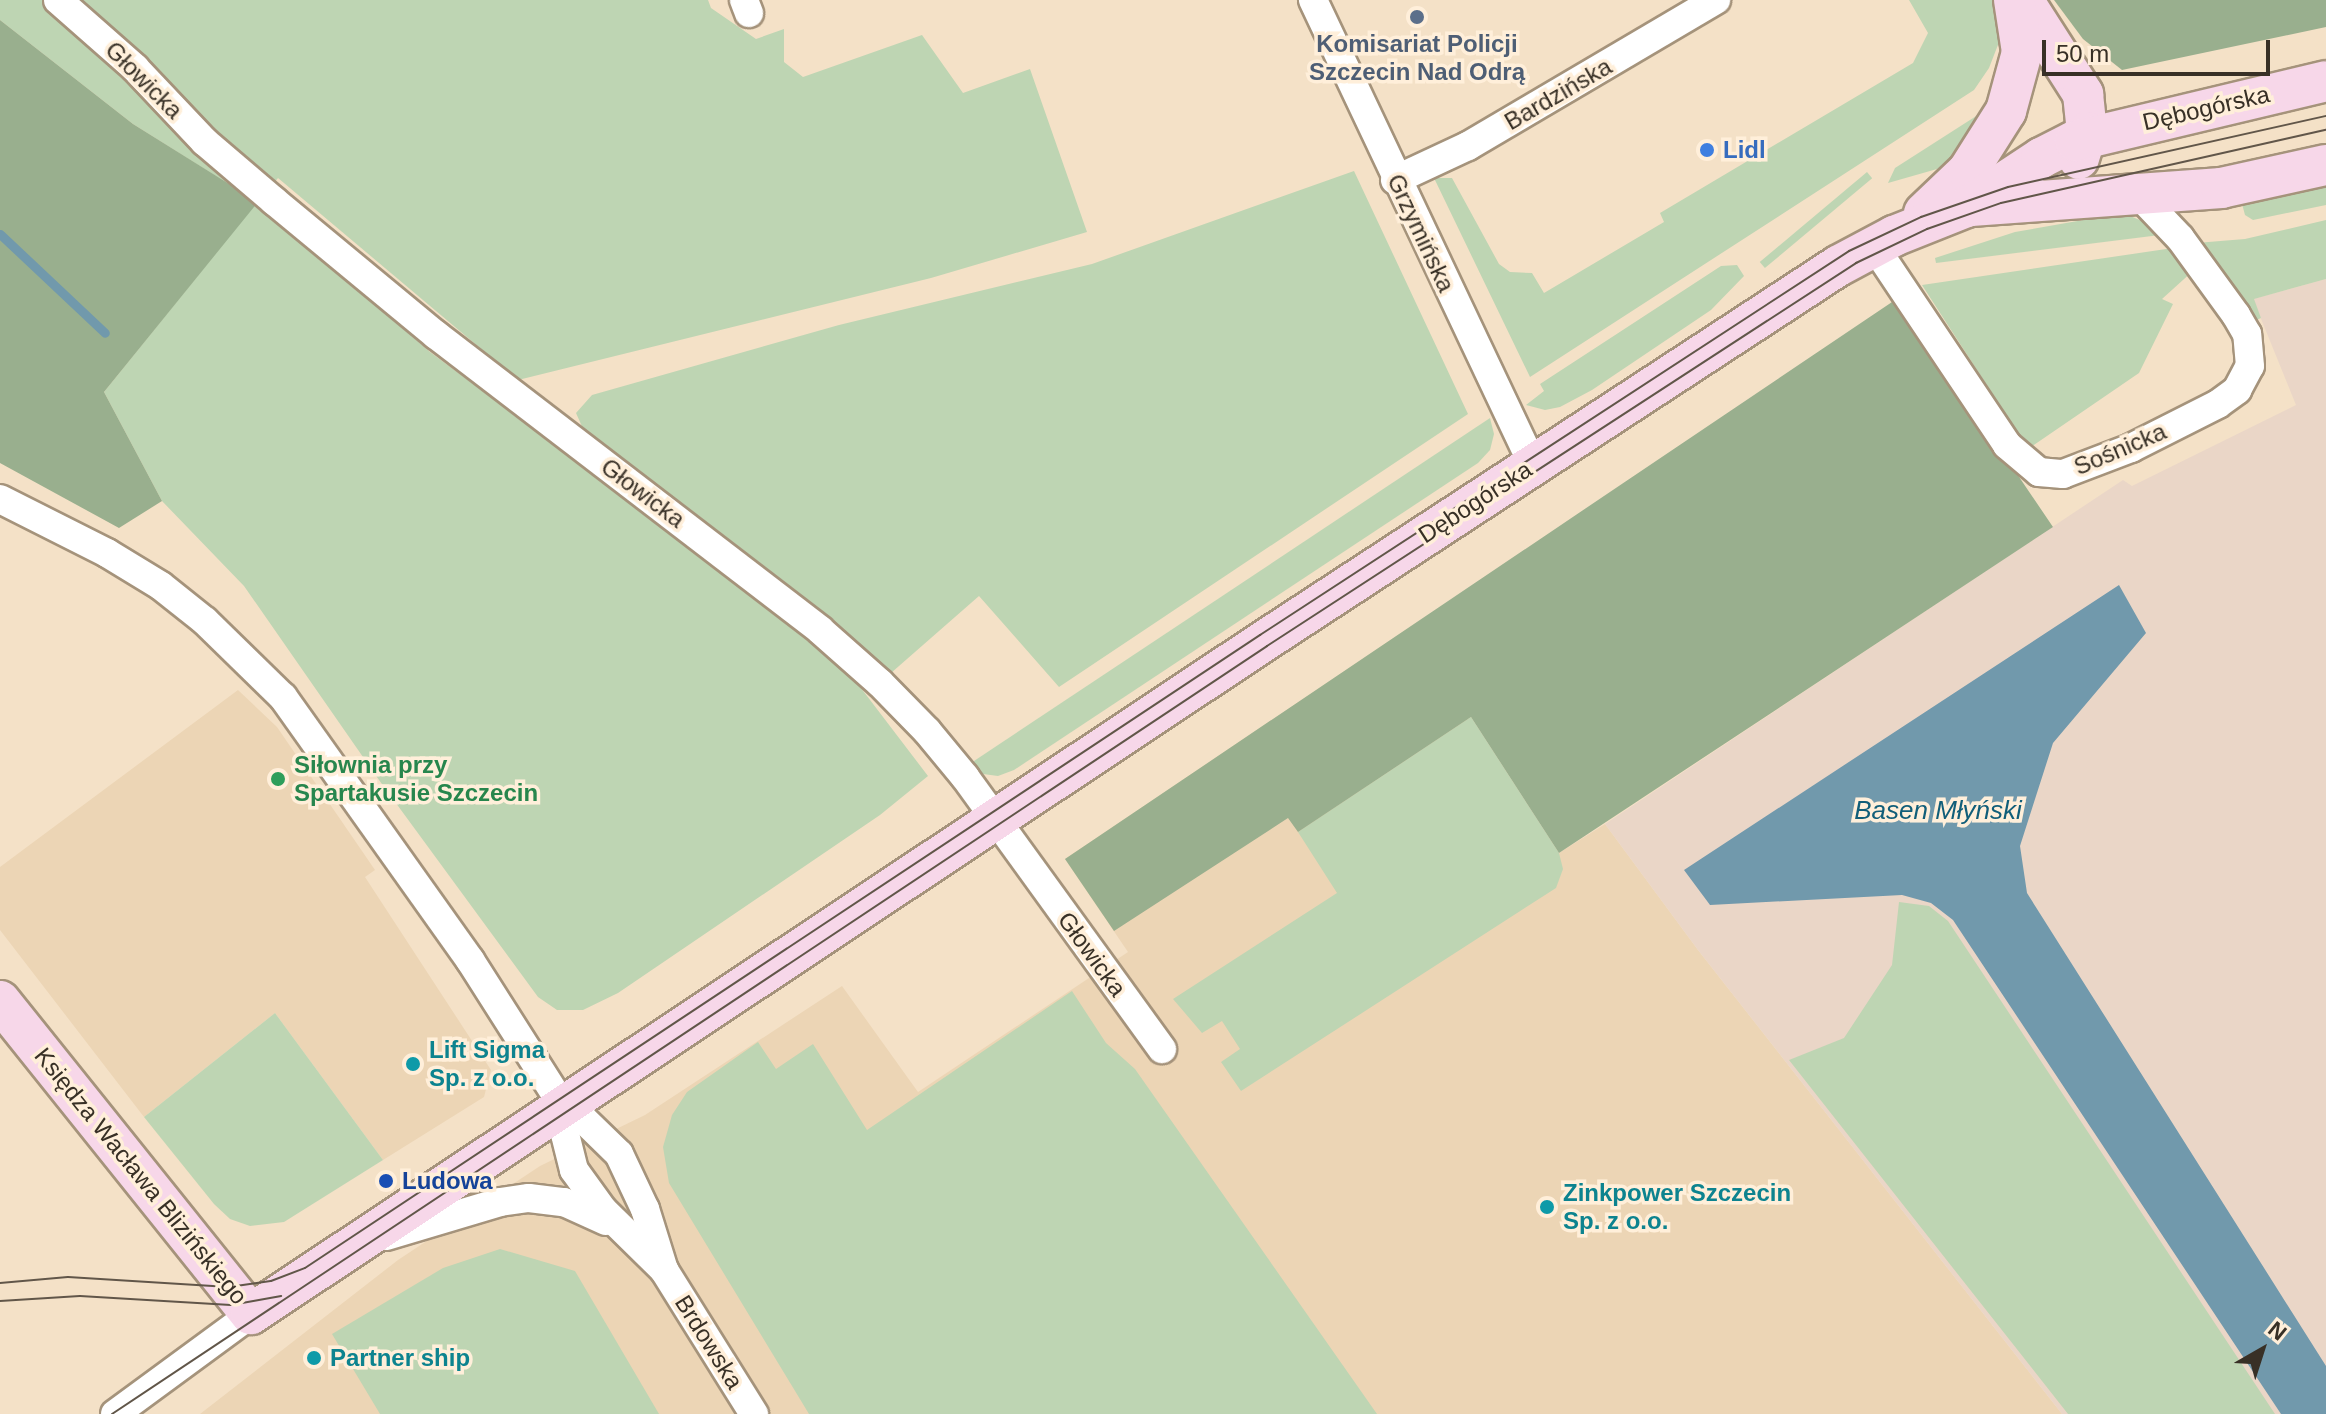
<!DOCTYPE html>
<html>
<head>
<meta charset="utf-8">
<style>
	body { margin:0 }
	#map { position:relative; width:2326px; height:1414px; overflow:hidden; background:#f4e1c7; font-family:Arial,sans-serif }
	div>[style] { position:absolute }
	.built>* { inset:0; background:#ecd5b5 }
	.education>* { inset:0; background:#ead6c7 }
	.green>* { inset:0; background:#bed5b3; transform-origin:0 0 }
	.forest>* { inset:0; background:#99af8e }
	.water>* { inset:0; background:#7199ac }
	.stream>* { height:9px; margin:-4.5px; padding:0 4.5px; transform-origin:4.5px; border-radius:4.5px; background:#7199ac }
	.roads { filter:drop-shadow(2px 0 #a5937b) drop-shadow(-2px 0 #a5937b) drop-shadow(0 2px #a5937b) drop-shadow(0 -2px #a5937b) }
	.street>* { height:28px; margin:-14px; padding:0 14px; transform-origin:14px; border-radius:14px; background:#fff }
	.secondary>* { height:40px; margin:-20px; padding:0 20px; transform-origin:20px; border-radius:20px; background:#f7d7e9 }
	.tram>* { height:2px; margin:-1px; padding:0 1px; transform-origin:1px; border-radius:1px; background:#615649 }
	.dots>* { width:22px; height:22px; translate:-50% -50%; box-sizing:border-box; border:4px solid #ffefda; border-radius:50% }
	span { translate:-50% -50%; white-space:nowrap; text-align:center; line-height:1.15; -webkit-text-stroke:7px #ffefda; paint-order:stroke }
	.service-label { font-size:24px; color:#4e5e75; font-weight:700 }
	.street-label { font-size:24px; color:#383026 }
	.shop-label { font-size:24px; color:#366cbe; font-weight:700 }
	.left { translate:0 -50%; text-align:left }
	.leisure-label { font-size:24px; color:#27864d; font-weight:700 }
	.culture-label { font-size:24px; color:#0d838f; font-weight:700 }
	.transit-label { font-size:24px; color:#164399; font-weight:700 }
	.water-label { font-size:26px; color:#115e79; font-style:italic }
	.north { position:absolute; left:2222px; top:1310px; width:80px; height:80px; -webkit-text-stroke:6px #ffefda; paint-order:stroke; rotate:39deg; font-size:22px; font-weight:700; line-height:32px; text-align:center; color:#383026 }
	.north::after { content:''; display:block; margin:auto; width:28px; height:36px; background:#383026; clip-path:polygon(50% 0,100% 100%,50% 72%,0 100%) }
	.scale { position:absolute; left:2042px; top:40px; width:228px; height:36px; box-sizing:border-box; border:4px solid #383026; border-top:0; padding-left:10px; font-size:24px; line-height:28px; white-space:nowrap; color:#383026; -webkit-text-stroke:6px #ffefda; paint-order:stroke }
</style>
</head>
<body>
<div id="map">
	<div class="built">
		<i style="clip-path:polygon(1407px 629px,1559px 853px,1605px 824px,1698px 950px,2062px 1414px,200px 1414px,398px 1260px,540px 1166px,645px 1115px,842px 986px,918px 1092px,1128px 952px,1065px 859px)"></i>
		<i style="clip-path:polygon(238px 690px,277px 727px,375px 870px,365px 877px,491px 1070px,484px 1097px,383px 1160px,275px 1013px,144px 1117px,0 930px,0 867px)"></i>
	</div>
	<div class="education">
		<i style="clip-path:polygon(2326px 279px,2326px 1414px,2062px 1414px,1698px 950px,1605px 824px,2123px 480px,2132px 486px,2296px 405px,2253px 299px)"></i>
	</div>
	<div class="green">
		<i style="clip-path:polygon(0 0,708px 0,711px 8px,756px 39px,784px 29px,784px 62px,803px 77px,922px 35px,963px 93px,1030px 69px,1087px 232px,931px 278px,518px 380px,278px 178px,258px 202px,430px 352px,728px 573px,851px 675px,928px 776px,880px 815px,618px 993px,583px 1010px,557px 1010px,538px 997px,379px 780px,244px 586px,162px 501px,104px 392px,257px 202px,133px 124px,0 20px)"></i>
		<i style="clip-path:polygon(1909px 0,1993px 0,2001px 37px,1989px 68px,1974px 90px,1530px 377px,1434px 178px,1452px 178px,1499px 264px,1510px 272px,1532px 273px,1544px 293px,1664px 222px,1660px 213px,1913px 63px,1928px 33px)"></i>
		<i style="clip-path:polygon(1995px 104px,1956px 158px,1937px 169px,1888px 183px,1895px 168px)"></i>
		<i style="clip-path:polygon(1354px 171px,1468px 414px,1059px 687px,979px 596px,891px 673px,796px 593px,584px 431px,576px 413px,592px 395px,839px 325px,1092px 264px)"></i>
		<i style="left:1867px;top:172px;width:8px;height:140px;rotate:50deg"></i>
		<i style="clip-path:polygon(2326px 182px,2326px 205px,2253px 220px,2245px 215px,2241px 200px)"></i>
		<i style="clip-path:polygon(2106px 216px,2130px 216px,2147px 223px,2160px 235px,1936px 263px,1935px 258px,2015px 232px)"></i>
		<i style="clip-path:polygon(2326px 220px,2326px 279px,2254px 299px,2261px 318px,2250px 323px,2196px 243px,2245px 239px)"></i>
		<i style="clip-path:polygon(2173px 248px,2194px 270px,2162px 299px,2173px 304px,2139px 373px,2028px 449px,1922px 285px)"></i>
		<i style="clip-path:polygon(1737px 265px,1744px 276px,1711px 310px,1592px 390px,1560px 407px,1545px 410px,1526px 405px,1544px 391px,1540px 384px,1721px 266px)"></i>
		<i style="clip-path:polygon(1490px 418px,1494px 434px,1490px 450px,1478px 463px,1014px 770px,998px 776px,983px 774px,968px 765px)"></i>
		<i style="clip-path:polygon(1471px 717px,1559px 853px,1563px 869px,1556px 888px,1241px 1091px,1221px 1062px,1240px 1049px,1222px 1021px,1202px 1033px,1173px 999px,1337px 893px,1298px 832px)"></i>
		<i style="clip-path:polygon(1899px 902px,1929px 906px,1948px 921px,2275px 1414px,2068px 1414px,1789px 1060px,1844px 1038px,1892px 965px)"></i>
		<i style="clip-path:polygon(1072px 991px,1106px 1043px,1135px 1069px,1377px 1414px,809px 1414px,669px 1183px,663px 1147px,672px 1115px,687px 1092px,758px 1042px,776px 1069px,813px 1044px,867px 1130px)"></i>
		<i style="clip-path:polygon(275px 1013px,383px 1160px,284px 1222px,250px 1226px,230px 1219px,214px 1204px,144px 1117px)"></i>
		<i style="clip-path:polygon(500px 1249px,575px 1271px,659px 1414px,380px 1414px,332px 1334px,443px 1268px)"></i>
	</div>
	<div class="forest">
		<i style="clip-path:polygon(2054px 0,2326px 0,2326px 27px,2122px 70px,2083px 39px)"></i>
		<i style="clip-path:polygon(0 20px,133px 124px,258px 202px,104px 392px,162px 501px,119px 528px,0 463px)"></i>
		<i style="clip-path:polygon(1898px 298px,2053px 527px,1559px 853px,1471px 717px,1298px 832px,1288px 818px,1114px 931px,1065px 859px)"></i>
	</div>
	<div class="water">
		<i style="clip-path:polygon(2119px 585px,2146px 633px,2053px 743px,2020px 846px,2027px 893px,2326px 1366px,2326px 1414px,2281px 1414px,1953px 920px,1931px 903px,1902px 895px,1710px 905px,1684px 870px)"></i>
	</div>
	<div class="stream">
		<i style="left:0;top:234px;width:144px;rotate:43.3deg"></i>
	</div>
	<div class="roads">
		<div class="street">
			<i style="left:58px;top:0;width:103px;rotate:41.4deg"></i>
			<i style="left:135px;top:68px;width:102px;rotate:46.6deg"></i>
			<i style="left:205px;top:142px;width:91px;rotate:40.5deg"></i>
			<i style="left:274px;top:201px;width:210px;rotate:39.6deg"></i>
			<i style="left:436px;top:335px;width:484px;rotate:37.5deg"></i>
			<i style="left:820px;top:630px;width:80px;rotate:41.5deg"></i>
			<i style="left:880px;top:683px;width:67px;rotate:45.6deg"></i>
			<i style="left:927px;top:731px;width:60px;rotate:50.4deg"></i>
			<i style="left:965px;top:777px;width:336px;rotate:54.1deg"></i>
			<i style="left:744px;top:0;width:14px;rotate:69deg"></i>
			<i style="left:1313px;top:0;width:514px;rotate:64.68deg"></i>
			<i style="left:1395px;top:180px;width:81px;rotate:-25deg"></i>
			<i style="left:1468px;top:146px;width:288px;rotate:-30.5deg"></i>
			<i style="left:1874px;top:246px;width:239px;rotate:56.2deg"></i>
			<i style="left:2007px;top:445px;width:42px;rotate:40.2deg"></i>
			<i style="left:2039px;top:472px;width:24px;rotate:5deg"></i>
			<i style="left:2063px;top:474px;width:73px;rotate:-20.9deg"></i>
			<i style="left:2131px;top:448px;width:97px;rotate:-26.8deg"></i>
			<i style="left:2218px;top:404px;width:24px;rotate:-36deg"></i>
			<i style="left:2237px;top:390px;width:27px;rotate:-62deg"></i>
			<i style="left:2250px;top:366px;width:32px;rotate:-95deg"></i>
			<i style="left:2247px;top:334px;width:22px;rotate:-120deg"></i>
			<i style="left:2236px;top:315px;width:95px;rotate:-126deg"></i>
			<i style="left:2180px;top:238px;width:59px;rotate:-133.6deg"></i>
			<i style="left:0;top:499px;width:120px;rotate:26.8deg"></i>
			<i style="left:107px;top:553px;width:63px;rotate:31.4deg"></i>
			<i style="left:161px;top:586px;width:56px;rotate:38.5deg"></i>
			<i style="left:205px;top:621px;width:109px;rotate:44.3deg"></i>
			<i style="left:283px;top:697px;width:323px;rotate:54.6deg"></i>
			<i style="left:470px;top:960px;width:173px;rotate:57.5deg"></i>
			<i style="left:563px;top:1106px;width:24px;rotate:33deg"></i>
			<i style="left:583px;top:1119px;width:50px;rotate:44.2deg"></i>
			<i style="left:619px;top:1154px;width:61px;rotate:64.7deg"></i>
			<i style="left:645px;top:1209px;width:64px;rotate:72.7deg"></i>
			<i style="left:563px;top:1106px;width:28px;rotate:86deg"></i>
			<i style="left:565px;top:1134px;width:37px;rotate:76deg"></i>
			<i style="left:574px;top:1170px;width:49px;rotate:54.1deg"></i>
			<i style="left:603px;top:1210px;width:86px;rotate:44.5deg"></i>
			<i style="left:664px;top:1270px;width:170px;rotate:58deg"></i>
			<i style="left:386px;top:1236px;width:119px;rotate:-16.6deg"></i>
			<i style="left:500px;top:1202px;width:29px;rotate:-8deg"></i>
			<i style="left:529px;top:1198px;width:35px;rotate:7deg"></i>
			<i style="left:564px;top:1202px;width:46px;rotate:24.3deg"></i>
			<i style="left:115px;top:1414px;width:169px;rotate:-36.3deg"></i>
		</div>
		<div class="secondary">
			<i style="left:2023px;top:0;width:112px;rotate:57.4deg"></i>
			<i style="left:2083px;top:94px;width:38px;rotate:84deg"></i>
			<i style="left:2087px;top:132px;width:28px;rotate:107deg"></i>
			<i style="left:1971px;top:206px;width:251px;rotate:-4.1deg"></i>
			<i style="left:2221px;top:188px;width:107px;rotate:-12.4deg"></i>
			<i style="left:1924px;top:213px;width:61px;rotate:-43.7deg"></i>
			<i style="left:1968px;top:171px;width:71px;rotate:-57.7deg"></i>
			<i style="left:2006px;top:111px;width:61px;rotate:-74.8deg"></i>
			<i style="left:2022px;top:52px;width:53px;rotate:-98.7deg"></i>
			<i style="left:0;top:1001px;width:401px;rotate:51.3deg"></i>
			<i style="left:251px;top:1314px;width:1216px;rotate:-33.6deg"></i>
			<i style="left:1264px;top:641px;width:686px;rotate:-33.16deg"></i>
			<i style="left:1838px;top:266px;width:64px;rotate:-28.2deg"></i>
			<i style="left:1894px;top:236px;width:79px;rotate:-21.7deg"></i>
			<i style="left:1967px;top:207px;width:89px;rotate:-33.5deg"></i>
			<i style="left:2041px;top:158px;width:38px;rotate:-27deg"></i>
			<i style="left:2075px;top:141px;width:258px;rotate:-13.4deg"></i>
		</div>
	</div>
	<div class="tram">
		<i style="left:0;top:1283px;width:68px;rotate:-5deg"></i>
		<i style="left:68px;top:1277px;width:161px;rotate:3.6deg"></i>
		<i style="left:229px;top:1287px;width:42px;rotate:-8.1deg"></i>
		<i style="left:271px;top:1281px;width:36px;rotate:-21deg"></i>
		<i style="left:305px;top:1268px;width:1146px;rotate:-33.54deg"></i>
		<i style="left:1260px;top:635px;width:703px;rotate:-33.1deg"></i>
		<i style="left:1849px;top:251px;width:80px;rotate:-25.3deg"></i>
		<i style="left:1921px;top:217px;width:92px;rotate:-19deg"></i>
		<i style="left:2008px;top:187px;width:326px;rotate:-12.6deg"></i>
		<i style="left:0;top:1301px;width:80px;rotate:-3.6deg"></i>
		<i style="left:80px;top:1296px;width:151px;rotate:3.4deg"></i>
		<i style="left:231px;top:1305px;width:51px;rotate:-10.2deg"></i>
		<i style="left:112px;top:1414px;width:1387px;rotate:-33.62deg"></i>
		<i style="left:1267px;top:646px;width:703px;rotate:-33.03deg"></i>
		<i style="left:1856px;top:263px;width:79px;rotate:-25.6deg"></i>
		<i style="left:1927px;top:229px;width:78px;rotate:-19.4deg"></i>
		<i style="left:2001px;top:203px;width:333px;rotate:-12.7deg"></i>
	</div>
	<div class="dots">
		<i style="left:1417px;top:17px;background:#5c6f8a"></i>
		<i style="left:1707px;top:150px;background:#3f7fe0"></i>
		<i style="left:278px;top:779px;background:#2e9e5b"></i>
		<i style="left:413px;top:1064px;background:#0f9aa8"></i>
		<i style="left:386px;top:1181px;background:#1a4fb4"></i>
		<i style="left:1547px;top:1207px;background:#0f9aa8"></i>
		<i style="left:314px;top:1358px;background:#0f9aa8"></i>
	</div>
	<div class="service-label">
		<span style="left:1417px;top:58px">Komisariat Policji<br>Szczecin Nad Odrą</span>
	</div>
	<div class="street-label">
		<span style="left:144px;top:80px;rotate:45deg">Głowicka</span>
		<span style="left:1558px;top:94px;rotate:-30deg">Bardzińska</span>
		<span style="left:2206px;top:108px;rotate:-13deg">Dębogórska</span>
		<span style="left:1421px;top:233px;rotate:65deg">Grzymińska</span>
		<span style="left:2120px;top:449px;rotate:-23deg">Sośnicka</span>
		<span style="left:643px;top:493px;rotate:37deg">Głowicka</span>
		<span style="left:1475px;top:502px;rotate:-33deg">Dębogórska</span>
		<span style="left:1092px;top:954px;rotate:54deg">Głowicka</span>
		<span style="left:141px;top:1176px;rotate:51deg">Księdza Wacława Blizińskiego</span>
		<span style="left:709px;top:1342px;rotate:58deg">Brdowska</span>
	</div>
	<div class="shop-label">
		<span class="left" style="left:1723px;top:150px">Lidl</span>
	</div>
	<div class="leisure-label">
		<span class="left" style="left:294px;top:779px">Siłownia przy<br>Spartakusie Szczecin</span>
	</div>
	<div class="culture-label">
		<span class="left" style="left:429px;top:1064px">Lift Sigma<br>Sp. z o.o.</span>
		<span class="left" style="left:1563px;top:1207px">Zinkpower Szczecin<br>Sp. z o.o.</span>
		<span class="left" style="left:330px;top:1358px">Partner ship</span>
	</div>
	<div class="transit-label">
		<span class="left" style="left:402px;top:1181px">Ludowa</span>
	</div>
	<div class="water-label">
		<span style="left:1938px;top:811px">Basen Młyński</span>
	</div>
	<div class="north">N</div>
	<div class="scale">50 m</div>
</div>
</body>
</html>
